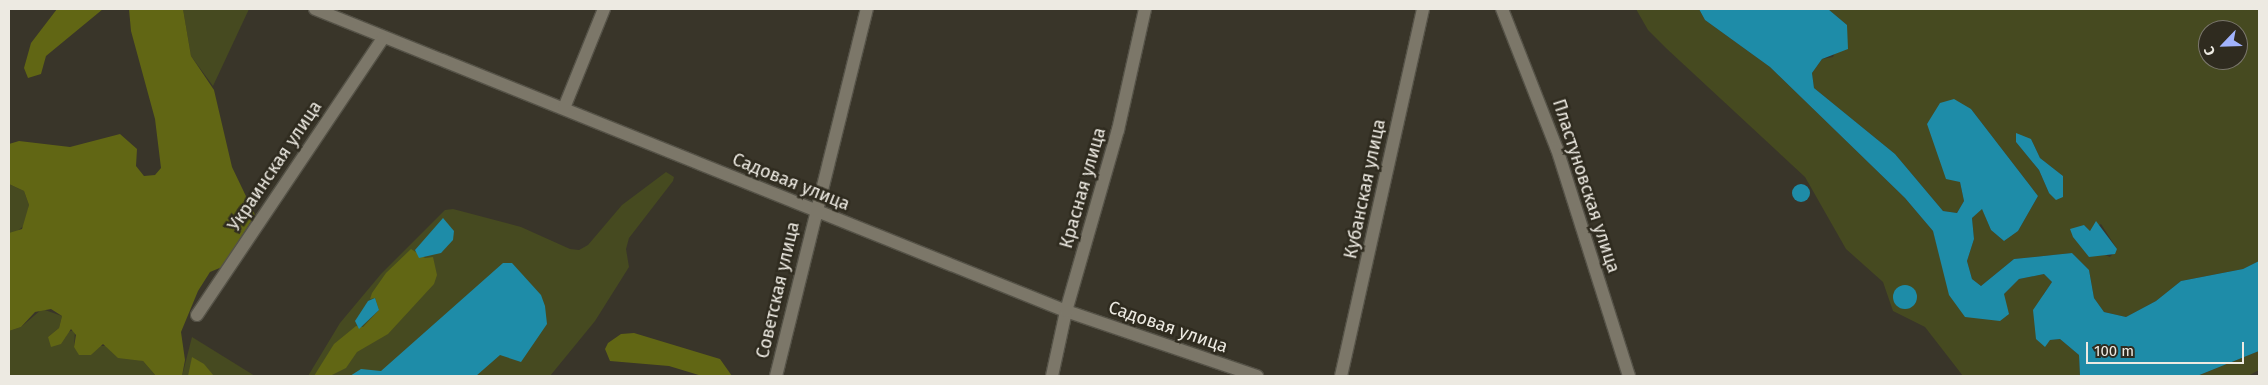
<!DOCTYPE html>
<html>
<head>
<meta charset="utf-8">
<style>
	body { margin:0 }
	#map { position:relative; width:2268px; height:385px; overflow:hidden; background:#393529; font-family:"Fira Sans",sans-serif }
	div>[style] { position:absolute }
	.green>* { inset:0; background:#464a20 }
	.forest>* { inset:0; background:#616614 }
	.water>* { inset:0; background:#1e8ca8 }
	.round { border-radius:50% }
	.roads { filter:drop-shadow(1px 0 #555247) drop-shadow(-1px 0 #555247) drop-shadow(0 1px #555247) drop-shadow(0 -1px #555247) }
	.minor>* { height:12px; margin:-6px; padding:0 6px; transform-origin:6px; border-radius:6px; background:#7c7769 }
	span { translate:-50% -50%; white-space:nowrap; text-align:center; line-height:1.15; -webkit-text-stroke:5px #2f2b1f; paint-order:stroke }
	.street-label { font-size:18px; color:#edeae2 }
	.frame { position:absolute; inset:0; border:10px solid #edeae2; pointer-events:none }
	.north { position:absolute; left:2198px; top:20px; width:50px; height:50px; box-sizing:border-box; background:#2f2b1f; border:1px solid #7b776d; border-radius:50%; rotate:246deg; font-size:14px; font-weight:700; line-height:20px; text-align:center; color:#edeae2 }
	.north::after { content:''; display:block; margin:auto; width:18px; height:22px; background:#a1b3fd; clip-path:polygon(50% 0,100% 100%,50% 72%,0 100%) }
	.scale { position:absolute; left:2086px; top:342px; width:158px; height:22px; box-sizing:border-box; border:2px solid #edeae2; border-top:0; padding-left:6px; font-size:15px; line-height:18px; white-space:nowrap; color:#edeae2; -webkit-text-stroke:4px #2f2b1f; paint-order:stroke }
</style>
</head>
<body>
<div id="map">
	<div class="green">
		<i style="clip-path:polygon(183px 9px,249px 9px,213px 86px,191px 56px)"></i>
		<i style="clip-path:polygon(1636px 9px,1699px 9px,1705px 20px,1770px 67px,1905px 198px,1933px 231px,1942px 262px,2009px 314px,2003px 295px,2019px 279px,2044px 274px,2052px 282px,2043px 295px,2050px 340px,2060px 339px,2079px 355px,2080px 376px,1963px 376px,1925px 327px,1893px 311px,1883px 282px,1846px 249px,1805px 177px,1667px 49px,1648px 30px)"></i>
		<i style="clip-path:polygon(evenodd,1828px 9px,2259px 9px,2259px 261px,2243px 269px,2181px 281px,2156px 301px,2126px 317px,2104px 312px,2094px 298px,2089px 270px,2072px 253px,2014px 259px,1981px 286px,1972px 279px,1967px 261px,1974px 239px,1972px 218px,1982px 208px,1991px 230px,2004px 241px,2018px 231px,2038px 196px,1971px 109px,1927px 123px,1937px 149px,1960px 182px,1964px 201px,1957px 213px,1943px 211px,1895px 154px,1814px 88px,1812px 73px,1822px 59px,1833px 57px,1847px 25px,1828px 9px,2208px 30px,2238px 30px,2238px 60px,2208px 60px,2208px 30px,1828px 9px,2031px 139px,2040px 158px,2063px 176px,2049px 193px,2039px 170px,2016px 142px,2031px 139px,1828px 9px,2101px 224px,2117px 249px,2110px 257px,2101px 253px,2089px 257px,2084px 225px,2090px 231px,2101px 224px)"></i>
		<i style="clip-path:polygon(666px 172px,674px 177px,673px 181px,629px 238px,626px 249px,629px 267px,595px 321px,550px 376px,308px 376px,340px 323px,381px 274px,445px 210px,453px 209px,521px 227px,570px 249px,579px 250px,588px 245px,622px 205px)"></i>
		<i style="clip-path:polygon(9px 184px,24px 191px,29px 205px,26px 224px,15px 233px,9px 233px)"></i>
		<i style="clip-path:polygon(42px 309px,62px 316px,59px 328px,48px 337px,65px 338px,67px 332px,75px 330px,74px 347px,91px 355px,98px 346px,108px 346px,112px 352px,143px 361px,156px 376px,9px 376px,9px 331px,21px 327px)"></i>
		<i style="clip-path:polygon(192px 337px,255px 376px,182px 376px)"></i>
		<i style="clip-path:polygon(2259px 351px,2259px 370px,2248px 376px,2197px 376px)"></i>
	</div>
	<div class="forest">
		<i style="clip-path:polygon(57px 9px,103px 9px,46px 56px,41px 74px,28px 78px,24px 68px,31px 43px)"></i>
		<i style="clip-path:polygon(129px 9px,183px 9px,191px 56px,214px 90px,232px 167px,255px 215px,222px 267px,210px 272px,198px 291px,181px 332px,185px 360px,182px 376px,156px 376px,143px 361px,118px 358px,103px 344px,91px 355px,79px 355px,74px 347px,76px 335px,71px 329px,61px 344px,51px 347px,48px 337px,59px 328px,62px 316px,51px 309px,35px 312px,21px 327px,9px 331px,9px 233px,22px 229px,29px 205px,24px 191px,9px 184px,9px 144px,19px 141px,70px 147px,120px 134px,137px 149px,136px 166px,144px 176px,155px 175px,161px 168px,155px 119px,131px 31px)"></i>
		<i style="clip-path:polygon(411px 249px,425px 258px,433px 257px,437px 275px,434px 284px,388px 334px,357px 352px,346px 368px,330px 376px,314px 376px,334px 344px,356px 326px,363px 327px,379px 310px,375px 298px,370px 299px,372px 293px,386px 273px)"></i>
		<i style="clip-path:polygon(634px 333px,720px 359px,732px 376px,702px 376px,669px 366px,610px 361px,605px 349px,608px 343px,621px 334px)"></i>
		<i style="clip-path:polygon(192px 357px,204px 364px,214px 376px,188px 376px)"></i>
	</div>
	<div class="water">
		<i style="clip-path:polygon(1699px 9px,1828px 9px,1847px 25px,1848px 49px,1822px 59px,1812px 73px,1814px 88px,1895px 154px,1943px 211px,1957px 213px,1964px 201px,1960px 182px,1946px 179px,1927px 124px,1940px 103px,1954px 99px,1971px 109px,2038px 196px,2018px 231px,2004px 241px,1991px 230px,1982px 209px,1972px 218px,1974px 239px,1967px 261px,1972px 279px,1981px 286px,2014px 259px,2072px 253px,2089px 270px,2094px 298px,2104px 312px,2126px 317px,2156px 301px,2181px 281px,2243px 269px,2259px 261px,2259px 351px,2197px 376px,2080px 376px,2079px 355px,2060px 339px,2050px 340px,2045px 347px,2036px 339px,2033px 310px,2052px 282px,2044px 274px,2019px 279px,2004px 294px,2009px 314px,2000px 321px,1965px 317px,1949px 295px,1933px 231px,1905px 198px,1770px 67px,1705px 20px)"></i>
		<i style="clip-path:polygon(2016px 133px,2031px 139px,2040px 158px,2063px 176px,2063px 197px,2056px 200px,2049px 193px,2039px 170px,2016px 142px)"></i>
		<i class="round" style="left:1792px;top:184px;width:18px;height:18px"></i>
		<i style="clip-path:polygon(443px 218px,454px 231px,453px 240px,441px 253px,419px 258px,415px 250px)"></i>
		<i style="clip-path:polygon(2096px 221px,2117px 249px,2115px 254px,2089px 257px,2073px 237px,2070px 229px,2084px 225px,2090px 231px)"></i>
		<i style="clip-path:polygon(503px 263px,512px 263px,541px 295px,545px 306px,547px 324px,521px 362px,500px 355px,476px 376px,350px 376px,361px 369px,381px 371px)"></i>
		<i class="round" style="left:1893px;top:285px;width:24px;height:24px"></i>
		<i style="clip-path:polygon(375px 298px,379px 310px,359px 329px,355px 321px,368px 301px)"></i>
	</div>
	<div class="roads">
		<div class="minor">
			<i style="left:315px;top:9px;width:809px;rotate:21.91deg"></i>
			<i style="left:1066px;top:311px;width:202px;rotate:18.8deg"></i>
			<i style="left:1502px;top:9px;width:150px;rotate:68.6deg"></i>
			<i style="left:1557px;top:149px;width:238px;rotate:72.4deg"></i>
			<i style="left:564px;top:108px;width:107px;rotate:-68deg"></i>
			<i style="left:197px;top:315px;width:334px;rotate:-56.1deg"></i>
			<i style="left:776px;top:376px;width:378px;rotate:-76.1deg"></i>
			<i style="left:1052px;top:376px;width:66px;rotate:-77.8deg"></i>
			<i style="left:1066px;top:311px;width:188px;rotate:-74deg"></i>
			<i style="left:1118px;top:130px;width:124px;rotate:-77.4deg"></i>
			<i style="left:1341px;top:376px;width:376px;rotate:-77.4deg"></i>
		</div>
	</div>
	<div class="street-label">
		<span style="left:275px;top:166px;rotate:-56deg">Украинская улица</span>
		<span style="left:791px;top:182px;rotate:22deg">Садовая улица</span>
		<span style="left:1586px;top:186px;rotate:72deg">Пластуновская улица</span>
		<span style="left:1083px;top:188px;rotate:-74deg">Красная улица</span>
		<span style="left:1365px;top:189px;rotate:-78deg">Кубанская улица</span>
		<span style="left:778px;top:290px;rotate:-77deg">Советская улица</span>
		<span style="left:1168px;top:327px;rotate:19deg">Садовая улица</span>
	</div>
	<div class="frame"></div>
	<div class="north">С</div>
	<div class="scale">100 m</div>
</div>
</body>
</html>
